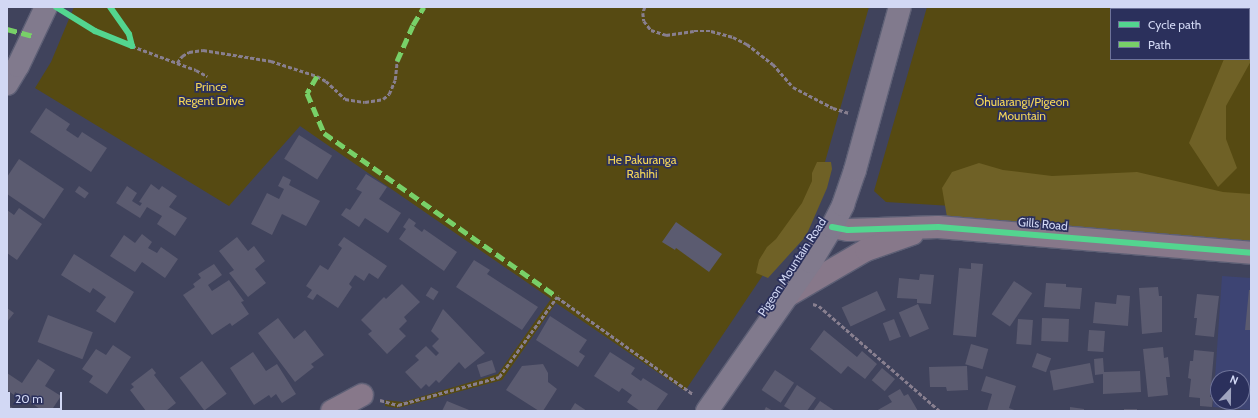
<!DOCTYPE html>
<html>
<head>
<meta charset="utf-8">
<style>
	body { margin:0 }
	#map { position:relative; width:1258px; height:418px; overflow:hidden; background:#40435c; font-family:Cabin,sans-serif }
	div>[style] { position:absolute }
	.built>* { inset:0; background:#3d4473 }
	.green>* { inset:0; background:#564a12 }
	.forest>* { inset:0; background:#6f6126 }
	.building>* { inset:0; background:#5b5b70; transform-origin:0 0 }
	.path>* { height:2.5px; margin-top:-1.25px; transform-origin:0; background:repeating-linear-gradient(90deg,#887f8f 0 4px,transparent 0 6px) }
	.roads { filter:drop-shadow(1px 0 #5d5f75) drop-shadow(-1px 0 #5d5f75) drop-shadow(0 1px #5d5f75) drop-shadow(0 -1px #5d5f75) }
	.minor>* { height:22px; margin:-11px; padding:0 11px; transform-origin:11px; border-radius:11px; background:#87788a }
	.major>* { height:22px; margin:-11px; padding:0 11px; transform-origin:11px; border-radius:11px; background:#817a8d }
	.quiet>* { height:5px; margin-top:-2.5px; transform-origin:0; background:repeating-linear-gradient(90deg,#78d068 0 10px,transparent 0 15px) }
	.cycleway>* { height:6px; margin:-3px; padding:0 3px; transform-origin:3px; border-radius:3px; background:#53d58f }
	span { translate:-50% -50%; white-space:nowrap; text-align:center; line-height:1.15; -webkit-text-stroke:3.5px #2b305c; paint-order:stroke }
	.park-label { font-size:12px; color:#f4d658 }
	.street-label { font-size:12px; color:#d2d8f4 }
	.frame { position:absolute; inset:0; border:8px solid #d2d8f4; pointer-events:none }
	.legend { position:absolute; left:1110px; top:8px; width:140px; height:52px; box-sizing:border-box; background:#2b305c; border:1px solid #6e7399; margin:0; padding:5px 7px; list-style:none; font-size:12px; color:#d2d8f4 }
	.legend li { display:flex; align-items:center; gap:8px; height:20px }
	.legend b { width:20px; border:1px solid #6e7399 }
	.north { position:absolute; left:1210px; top:370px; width:40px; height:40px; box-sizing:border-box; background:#2b305c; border:1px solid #6e7399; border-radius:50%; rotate:22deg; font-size:11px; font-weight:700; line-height:16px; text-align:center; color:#d2d8f4 }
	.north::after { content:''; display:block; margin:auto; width:14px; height:18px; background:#9fa4bf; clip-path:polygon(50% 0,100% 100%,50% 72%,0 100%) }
	.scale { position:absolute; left:8px; top:392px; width:54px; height:18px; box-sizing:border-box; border:2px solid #d2d8f4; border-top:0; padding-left:5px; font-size:12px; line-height:14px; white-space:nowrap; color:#d2d8f4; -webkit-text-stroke:3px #2b305c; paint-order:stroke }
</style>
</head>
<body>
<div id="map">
	<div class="built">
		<i style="clip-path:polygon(evenodd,1222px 276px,1251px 278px,1251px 410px,1213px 407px,1222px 276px,1218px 378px,1242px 378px,1242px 402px,1218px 402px,1218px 378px)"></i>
	</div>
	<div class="green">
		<i style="clip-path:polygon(74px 7px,869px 7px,823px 169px,800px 220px,685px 391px,556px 303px,502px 380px,398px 408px,385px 406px,385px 400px,403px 402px,498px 374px,551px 299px,300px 126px,229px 206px,35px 88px,51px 62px)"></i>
		<i style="clip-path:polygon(evenodd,927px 7px,1251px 7px,1251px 224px,886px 202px,874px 191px,927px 7px,1111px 9px,1249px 9px,1249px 59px,1111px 59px,1111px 9px)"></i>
	</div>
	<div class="forest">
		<i style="clip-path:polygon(1237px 7px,1251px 7px,1251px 61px,1226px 106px,1226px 139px,1237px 168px,1218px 187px,1189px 143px,1224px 59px,1249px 59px,1249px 9px,1236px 9px)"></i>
		<i style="clip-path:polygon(817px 162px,831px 162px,832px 169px,827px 188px,806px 236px,768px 278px,756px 273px,759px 260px,767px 247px,776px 239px,802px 203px,812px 181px,812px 173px)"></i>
		<i style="clip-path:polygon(979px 163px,1003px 170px,1052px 176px,1137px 172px,1223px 192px,1251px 194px,1251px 244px,1182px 240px,1108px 230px,1063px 229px,947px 217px,942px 188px,952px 172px)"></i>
	</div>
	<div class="building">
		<i style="clip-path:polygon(46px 108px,70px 124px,66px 130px,78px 138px,82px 132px,107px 148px,91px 172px,30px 132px)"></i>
		<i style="left:299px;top:135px;width:39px;height:28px;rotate:32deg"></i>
		<i style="clip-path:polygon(19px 159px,64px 189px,44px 219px,7px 194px,7px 177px)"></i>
		<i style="clip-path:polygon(366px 174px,387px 187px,379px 199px,401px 213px,388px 233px,365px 218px,359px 227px,341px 215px,346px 208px,350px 210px,362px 192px,356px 189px)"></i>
		<i style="clip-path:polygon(283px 176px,291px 180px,289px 185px,320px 201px,306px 226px,282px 214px,272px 235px,251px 224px,267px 193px,279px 199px,284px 189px,278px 186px)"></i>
		<i style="clip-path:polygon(151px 184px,159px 190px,162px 186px,177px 196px,169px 207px,187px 218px,175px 236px,157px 224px,162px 216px,147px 207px,140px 218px,116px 203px,127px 186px,137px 193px,132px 201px,140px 206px,142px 203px,139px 202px)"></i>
		<i style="left:79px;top:186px;width:12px;height:7px;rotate:35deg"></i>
		<i style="clip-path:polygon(19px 208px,42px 224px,17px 260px,7px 253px,7px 210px,14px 215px)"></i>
		<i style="clip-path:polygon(409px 218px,416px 223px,414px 226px,422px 232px,424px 229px,457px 252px,444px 271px,399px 239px,406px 229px,403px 227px)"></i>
		<i style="clip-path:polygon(676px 222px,722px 254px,709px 272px,676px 248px,675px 250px,662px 242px)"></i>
		<i style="clip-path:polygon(142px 234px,152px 242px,148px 248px,157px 253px,161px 247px,178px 259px,165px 278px,142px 262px,135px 272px,110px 256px,124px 235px,135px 243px)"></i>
		<i style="clip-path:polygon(237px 237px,248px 251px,254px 246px,265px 261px,255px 269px,266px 283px,248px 297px,229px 273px,234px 270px,219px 251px)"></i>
		<i style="clip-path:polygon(344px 237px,387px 266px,378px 279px,369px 273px,364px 281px,355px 275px,349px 284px,352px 287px,338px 308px,317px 294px,313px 300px,307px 297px,312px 290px,306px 286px,320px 265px,328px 270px,342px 248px,338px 245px)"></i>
		<i style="clip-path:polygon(74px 254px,134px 292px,115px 323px,96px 311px,106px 297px,93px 288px,90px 293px,61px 275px)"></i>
		<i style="clip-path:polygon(474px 260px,490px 270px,487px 274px,538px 307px,522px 330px,456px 287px)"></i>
		<i style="clip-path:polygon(971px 263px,983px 264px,976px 337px,953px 335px,959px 268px,971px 269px)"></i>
		<i style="clip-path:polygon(214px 264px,222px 275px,208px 285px,212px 291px,229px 280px,244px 301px,241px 302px,249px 314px,232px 326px,230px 323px,212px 335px,183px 295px,195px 287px,193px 284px,201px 278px,198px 274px)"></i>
		<i style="clip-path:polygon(920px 274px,934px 275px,931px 304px,917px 303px,917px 299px,897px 298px,899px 278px,919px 280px)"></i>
		<i style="left:1014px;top:281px;width:22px;height:40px;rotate:34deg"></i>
		<i style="clip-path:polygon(1046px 283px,1066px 284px,1066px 287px,1082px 288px,1080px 309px,1044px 307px)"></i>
		<i style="clip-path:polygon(402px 284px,420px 302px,404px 317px,407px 321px,399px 329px,406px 336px,387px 354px,368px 334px,372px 331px,361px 320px,384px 297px,386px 299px)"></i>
		<i style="left:431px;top:287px;width:9px;height:10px;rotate:32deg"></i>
		<i style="clip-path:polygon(1158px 287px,1159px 296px,1162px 296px,1162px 332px,1142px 334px,1139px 288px)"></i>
		<i style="clip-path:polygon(1249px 290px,1251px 290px,1251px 330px,1245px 330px)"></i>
		<i style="left:877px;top:291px;width:21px;height:39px;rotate:65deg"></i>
		<i style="clip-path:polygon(1197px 294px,1219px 296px,1214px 337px,1195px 335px,1197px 318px,1194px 318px)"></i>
		<i style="clip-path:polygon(1117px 295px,1130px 296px,1128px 326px,1093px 323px,1095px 302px,1116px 304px)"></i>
		<i style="left:918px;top:304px;width:27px;height:21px;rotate:66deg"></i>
		<i style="clip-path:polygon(7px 308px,14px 313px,7px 322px)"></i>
		<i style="clip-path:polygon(443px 309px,485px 353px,465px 369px,459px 362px,439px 383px,436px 380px,429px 387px,426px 384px,421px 389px,405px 372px,419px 360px,415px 356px,426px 346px,436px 356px,439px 353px,432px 346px,439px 339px,431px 331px)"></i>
		<i style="left:48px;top:315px;width:48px;height:29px;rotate:21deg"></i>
		<i style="clip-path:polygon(550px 316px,587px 340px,579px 352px,585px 356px,578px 367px,536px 340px)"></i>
		<i style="clip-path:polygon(278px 318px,294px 339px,305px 330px,324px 355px,311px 364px,314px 367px,295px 382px,258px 333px)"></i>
		<i style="left:1042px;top:318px;width:27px;height:23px;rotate:2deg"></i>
		<i style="left:894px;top:319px;width:19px;height:12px;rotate:69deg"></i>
		<i style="left:1018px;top:319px;width:15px;height:25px;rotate:4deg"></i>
		<i style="clip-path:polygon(824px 330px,857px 357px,862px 351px,877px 364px,865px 379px,848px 366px,841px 374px,810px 349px)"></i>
		<i style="left:1089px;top:330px;width:16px;height:21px;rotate:4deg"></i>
		<i style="left:971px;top:344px;width:18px;height:21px;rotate:16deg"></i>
		<i style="clip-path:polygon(113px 345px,131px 357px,107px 394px,89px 382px,93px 376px,82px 369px,96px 349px,106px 355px)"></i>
		<i style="clip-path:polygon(1163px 347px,1164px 358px,1168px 357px,1170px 377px,1166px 377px,1168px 395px,1148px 397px,1143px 349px)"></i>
		<i style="clip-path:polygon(1194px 350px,1214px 352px,1210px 397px,1213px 397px,1212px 407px,1200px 406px,1200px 398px,1189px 397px,1191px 379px,1188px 378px,1190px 361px,1193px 361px)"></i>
		<i style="clip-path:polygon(253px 352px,266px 371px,277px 364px,296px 394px,282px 403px,276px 394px,271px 398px,269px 395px,254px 405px,230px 368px)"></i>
		<i style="clip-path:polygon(610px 352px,635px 368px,631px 374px,641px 381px,643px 378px,668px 394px,656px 411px,640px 411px,627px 402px,632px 395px,622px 388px,619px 392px,594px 376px)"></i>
		<i style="left:1037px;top:353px;width:15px;height:15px;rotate:20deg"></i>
		<i style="clip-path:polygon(1103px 358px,1104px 372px,1140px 371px,1141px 392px,1103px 394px,1103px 374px,1095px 375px,1094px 359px)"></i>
		<i style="clip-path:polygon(38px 359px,55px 370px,45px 386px,61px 396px,51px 411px,43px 411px,15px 392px,14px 395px,7px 390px,7px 373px,22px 383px)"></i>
		<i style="left:492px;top:360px;width:13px;height:16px;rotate:72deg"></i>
		<i style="left:202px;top:361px;width:41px;height:28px;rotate:53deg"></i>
		<i style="left:1090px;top:363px;width:20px;height:41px;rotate:79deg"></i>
		<i style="clip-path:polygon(543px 364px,548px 373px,548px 382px,557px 389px,543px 411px,539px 411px,506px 390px,522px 366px)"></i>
		<i style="clip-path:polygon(967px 366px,968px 390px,947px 391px,946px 387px,930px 387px,929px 367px)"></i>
		<i style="clip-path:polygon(152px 368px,156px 373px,154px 375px,176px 403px,166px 411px,146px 411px,130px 390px,134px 387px,131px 384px)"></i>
		<i style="left:882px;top:368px;width:17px;height:16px;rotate:40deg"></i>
		<i style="left:775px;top:370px;width:23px;height:24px;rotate:34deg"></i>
		<i style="clip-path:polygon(986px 376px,1016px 386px,1009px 408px,1017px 411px,987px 411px,992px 394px,981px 391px)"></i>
		<i style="clip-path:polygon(797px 385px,816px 398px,807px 411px,792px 411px,784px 406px)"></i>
		<i style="clip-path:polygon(900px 389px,904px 396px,908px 394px,918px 411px,876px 411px,892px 402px,888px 396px)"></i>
		<i style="clip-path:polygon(447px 401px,469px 410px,469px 411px,442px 411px)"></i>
		<i style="clip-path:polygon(820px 401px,835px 411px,813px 411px)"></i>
		<i style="clip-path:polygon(575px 403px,587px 411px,570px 411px)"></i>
		<i style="clip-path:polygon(7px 404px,17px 411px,7px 411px)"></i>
		<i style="clip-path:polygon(766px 407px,773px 411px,764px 411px)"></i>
		<i style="clip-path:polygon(1070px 407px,1084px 409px,1084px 411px,1070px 411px)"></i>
		<i style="left:1124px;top:409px;width:13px;height:2px"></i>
	</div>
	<div class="path">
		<i style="left:645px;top:7px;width:6px;rotate:108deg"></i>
		<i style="left:643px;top:13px;width:8px;rotate:83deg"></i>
		<i style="left:644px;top:21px;width:11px;rotate:52deg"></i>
		<i style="left:651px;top:30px;width:16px;rotate:18deg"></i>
		<i style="left:666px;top:35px;width:28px;rotate:-8deg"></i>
		<i style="left:694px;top:31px;width:17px"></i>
		<i style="left:711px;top:31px;width:23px;rotate:15deg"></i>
		<i style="left:733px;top:37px;width:16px;rotate:27deg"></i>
		<i style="left:747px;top:44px;width:33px;rotate:38deg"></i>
		<i style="left:773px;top:64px;width:30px;rotate:49deg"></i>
		<i style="left:793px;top:87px;width:45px;rotate:27.7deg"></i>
		<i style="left:833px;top:108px;width:17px;rotate:17deg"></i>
		<i style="left:132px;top:46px;width:48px;rotate:20.7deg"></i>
		<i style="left:177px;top:63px;width:9px;rotate:-54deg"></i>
		<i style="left:182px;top:56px;width:8px;rotate:-30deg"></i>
		<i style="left:189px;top:52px;width:14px;rotate:-8deg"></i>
		<i style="left:203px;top:50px;width:69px;rotate:9.2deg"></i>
		<i style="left:271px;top:61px;width:48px;rotate:18.1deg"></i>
		<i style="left:317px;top:76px;width:10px;rotate:29deg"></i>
		<i style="left:326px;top:81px;width:26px;rotate:43deg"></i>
		<i style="left:345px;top:99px;width:20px;rotate:9deg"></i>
		<i style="left:365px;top:102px;width:18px;rotate:-9deg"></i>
		<i style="left:383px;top:99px;width:8px;rotate:-40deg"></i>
		<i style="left:389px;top:94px;width:15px;rotate:-67deg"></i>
		<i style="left:395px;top:80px;width:19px;rotate:-84deg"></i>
		<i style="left:177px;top:63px;width:20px;rotate:20deg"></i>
		<i style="left:196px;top:70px;width:13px;rotate:29deg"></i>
		<i style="left:813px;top:304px;width:6px;rotate:18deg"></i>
		<i style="left:819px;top:306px;width:160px;rotate:41deg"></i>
		<i style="left:380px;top:400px;width:19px;rotate:16deg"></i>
		<i style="left:398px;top:405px;width:105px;rotate:-15.5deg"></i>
		<i style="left:499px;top:377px;width:99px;rotate:-54.1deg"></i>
		<i style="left:557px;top:297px;width:167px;rotate:35.5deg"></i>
	</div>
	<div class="roads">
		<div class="minor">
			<i style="left:832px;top:227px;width:16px;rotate:11deg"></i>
			<i style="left:848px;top:230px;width:90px;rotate:-1.9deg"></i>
			<i style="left:938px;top:227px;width:314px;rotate:4.7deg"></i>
			<i style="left:787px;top:296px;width:91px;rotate:-30.2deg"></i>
			<i style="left:866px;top:250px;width:49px;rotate:-19.2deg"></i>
			<i style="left:332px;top:411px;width:34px;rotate:-28deg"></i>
		</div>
		<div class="major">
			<i style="left:7px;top:84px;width:21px;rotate:-59deg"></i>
			<i style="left:18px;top:66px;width:65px;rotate:-64.6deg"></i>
			<i style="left:707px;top:411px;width:182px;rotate:-55.1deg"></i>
			<i style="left:811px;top:262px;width:41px;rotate:-59deg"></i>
			<i style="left:832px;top:227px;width:25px;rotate:-63deg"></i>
			<i style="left:843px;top:205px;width:37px;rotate:-71deg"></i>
			<i style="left:855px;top:170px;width:169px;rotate:-74.6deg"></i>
		</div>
	</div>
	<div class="quiet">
		<i style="left:7px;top:29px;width:27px;rotate:15deg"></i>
		<i style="left:397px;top:61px;width:39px;rotate:-66deg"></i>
		<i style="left:413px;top:25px;width:21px;rotate:-59deg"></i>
		<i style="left:317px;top:76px;width:20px;rotate:120deg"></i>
		<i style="left:307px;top:93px;width:43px;rotate:67deg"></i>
		<i style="left:324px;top:133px;width:285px;rotate:35.1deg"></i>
	</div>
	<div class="cycleway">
		<i style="left:56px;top:7px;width:46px;rotate:31.6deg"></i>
		<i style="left:95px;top:31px;width:40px;rotate:22deg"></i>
		<i style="left:132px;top:46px;width:12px;rotate:-104deg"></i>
		<i style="left:129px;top:34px;width:33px;rotate:-125deg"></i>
		<i style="left:832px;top:227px;width:16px;rotate:11deg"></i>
		<i style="left:848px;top:230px;width:90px;rotate:-1.9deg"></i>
		<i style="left:938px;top:227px;width:314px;rotate:4.7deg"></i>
	</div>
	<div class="park-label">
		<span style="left:211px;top:94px">Prince<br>Regent Drive</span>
		<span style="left:1022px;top:109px">Ōhuiarangi/Pigeon<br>Mountain</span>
		<span style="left:642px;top:167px">He Pakuranga<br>Rahihi</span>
	</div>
	<div class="street-label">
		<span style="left:1043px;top:224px;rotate:5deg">Gills Road</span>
		<span style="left:792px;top:267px;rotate:-57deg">Pigeon Mountain Road</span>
	</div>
	<div class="frame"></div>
	<ul class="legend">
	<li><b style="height:5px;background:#53d58f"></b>Cycle path</li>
	<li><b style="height:5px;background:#78d068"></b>Path</li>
	</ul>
	<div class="north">N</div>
	<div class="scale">20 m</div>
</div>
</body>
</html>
